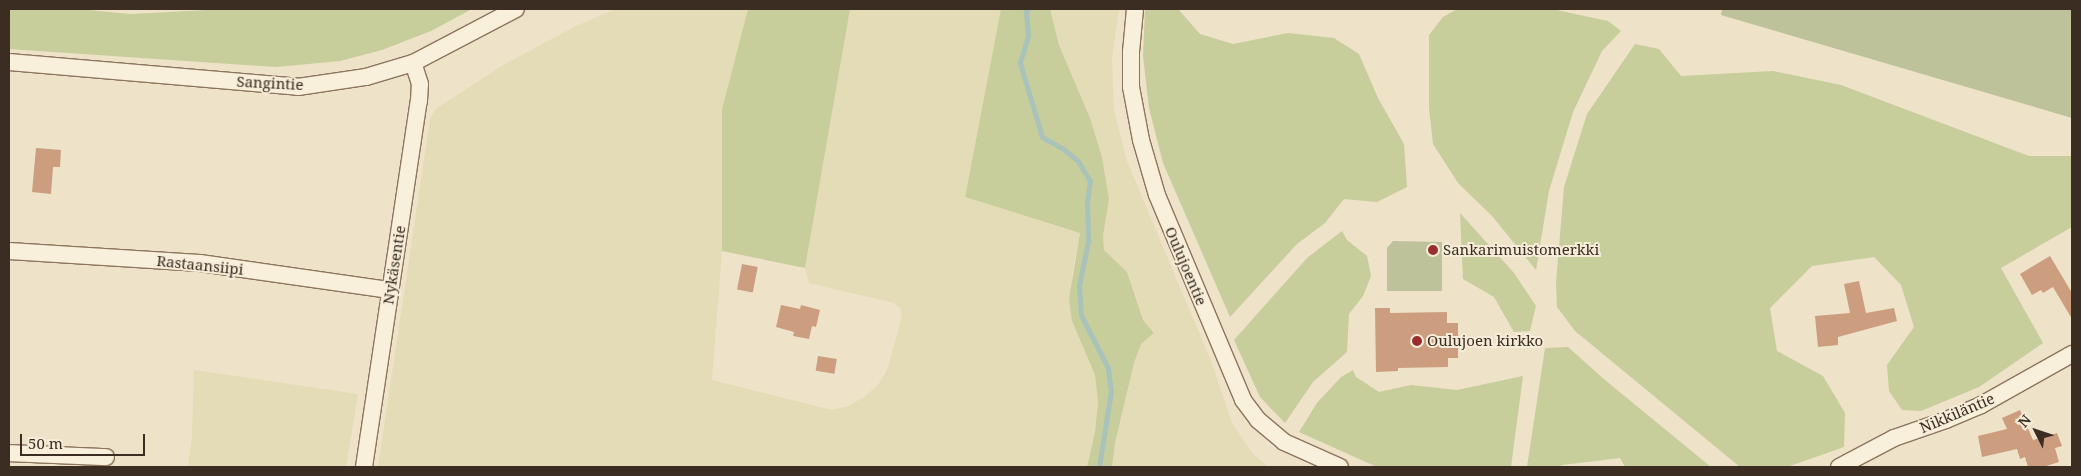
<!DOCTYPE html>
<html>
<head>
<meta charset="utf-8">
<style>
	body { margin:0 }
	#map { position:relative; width:2081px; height:476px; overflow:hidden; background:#eee2c8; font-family:"Noto Serif",serif }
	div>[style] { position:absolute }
	.farmland>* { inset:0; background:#e4dcb6 }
	.green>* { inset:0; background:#c8cd9c }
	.cemetery>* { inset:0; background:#bec29b }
	.stream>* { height:5px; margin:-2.5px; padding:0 2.5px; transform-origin:2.5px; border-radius:2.5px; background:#a9c3bb }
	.building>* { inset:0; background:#cc9e7f; transform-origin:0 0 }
	.roads { filter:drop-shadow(1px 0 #8b755d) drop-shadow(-1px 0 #8b755d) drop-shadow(0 1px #8b755d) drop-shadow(0 -1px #8b755d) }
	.minor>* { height:16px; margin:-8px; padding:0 8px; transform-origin:8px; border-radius:8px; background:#f9f0dc }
	.dots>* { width:14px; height:14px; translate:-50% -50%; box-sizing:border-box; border:2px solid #f6edd8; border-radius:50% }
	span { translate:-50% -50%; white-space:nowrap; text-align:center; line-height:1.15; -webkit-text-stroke:4px #f6edd8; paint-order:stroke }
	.street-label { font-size:15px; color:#3b2d21 }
	.poi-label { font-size:15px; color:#3b2d21 }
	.left { translate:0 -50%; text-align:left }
	.frame { position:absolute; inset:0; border:10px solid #3b2d21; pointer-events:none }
	.north { position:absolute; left:2011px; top:406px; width:50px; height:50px; -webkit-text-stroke:4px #f6edd8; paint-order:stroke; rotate:311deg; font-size:14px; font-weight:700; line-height:20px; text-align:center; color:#3b2d21 }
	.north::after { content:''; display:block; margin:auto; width:18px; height:22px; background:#3b2d21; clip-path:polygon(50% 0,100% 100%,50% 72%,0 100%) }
	.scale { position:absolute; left:20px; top:434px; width:125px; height:22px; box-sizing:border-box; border:2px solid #3b2d21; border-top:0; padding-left:6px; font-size:15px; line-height:18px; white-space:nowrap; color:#3b2d21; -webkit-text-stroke:4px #f6edd8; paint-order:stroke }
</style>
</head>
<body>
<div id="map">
	<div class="farmland">
		<i style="clip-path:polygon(615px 9px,748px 9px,722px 109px,722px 251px,712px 380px,832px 410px,848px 406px,864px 397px,878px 385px,888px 368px,902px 315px,900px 308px,894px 303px,809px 283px,805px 268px,850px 9px,1001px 9px,965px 197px,1080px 233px,1072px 274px,1072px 321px,1095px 375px,1098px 402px,1095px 432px,1087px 467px,378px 467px,430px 119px,437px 108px,505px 64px,572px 28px)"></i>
		<i style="clip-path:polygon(1050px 9px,1119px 9px,1112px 58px,1114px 110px,1127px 161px,1211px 361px,1232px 423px,1253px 454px,1269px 467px,1112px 467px,1115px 443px,1134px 363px,1141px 344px,1154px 333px,1143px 320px,1127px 272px,1104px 250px,1103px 236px,1109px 199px,1102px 157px,1090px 118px,1059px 45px)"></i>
		<i style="clip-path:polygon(194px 370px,358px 394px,346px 467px,188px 467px,192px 435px)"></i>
	</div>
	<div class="green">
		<i style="clip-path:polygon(9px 9px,77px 9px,131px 14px,226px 9px,472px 9px,431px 31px,382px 50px,340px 61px,276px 67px,9px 49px)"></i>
		<i style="clip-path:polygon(748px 9px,850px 9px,805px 268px,722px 251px,722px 109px)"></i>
		<i style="clip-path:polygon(1001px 9px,1050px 9px,1059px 45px,1090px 118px,1102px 157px,1109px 199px,1103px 236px,1104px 250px,1127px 272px,1143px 320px,1154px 333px,1141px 344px,1134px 363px,1115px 443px,1112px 467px,1087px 467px,1095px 432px,1098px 402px,1095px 375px,1072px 321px,1069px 299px,1080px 233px,965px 197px)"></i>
		<i style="clip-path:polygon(1145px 9px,1178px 9px,1200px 34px,1233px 44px,1288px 33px,1334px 38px,1359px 54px,1378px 98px,1404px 144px,1407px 187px,1377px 202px,1344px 199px,1325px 223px,1297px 244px,1230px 317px,1163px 163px,1149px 108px,1143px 56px)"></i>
		<i style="clip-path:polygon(1457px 9px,1552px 9px,1608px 21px,1621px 31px,1602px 51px,1573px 112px,1549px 191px,1536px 270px,1492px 216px,1458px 183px,1433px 144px,1429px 108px,1429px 35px,1443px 17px)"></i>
		<i style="clip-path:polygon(1635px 44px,1659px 49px,1681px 76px,1773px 71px,1841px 85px,2029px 156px,2072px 156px,2072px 227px,2001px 268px,2043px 343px,1979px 387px,1921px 411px,1902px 410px,1889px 391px,1887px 365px,1914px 327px,1901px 285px,1874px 257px,1812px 266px,1770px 308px,1777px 351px,1823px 376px,1845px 413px,1844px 447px,1787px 467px,1740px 467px,1575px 331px,1557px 307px,1556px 283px,1564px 187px,1587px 114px)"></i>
		<i style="clip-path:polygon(1460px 213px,1514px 273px,1536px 306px,1530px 331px,1514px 332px,1494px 297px,1463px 279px)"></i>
		<i style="clip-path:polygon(1342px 231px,1347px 240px,1367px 256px,1371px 276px,1363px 296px,1349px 314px,1347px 352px,1313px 382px,1285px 423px,1260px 397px,1234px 340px,1307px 258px)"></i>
		<i style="clip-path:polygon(1568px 347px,1605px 380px,1711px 467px,1625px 467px,1620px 458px,1562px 465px,1561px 467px,1527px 467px,1545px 348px)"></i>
		<i style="clip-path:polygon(1353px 370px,1356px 377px,1379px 392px,1411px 385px,1457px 390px,1523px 376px,1511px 467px,1377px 467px,1299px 432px,1317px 403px,1341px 377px)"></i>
	</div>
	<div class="cemetery">
		<i style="clip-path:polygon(1722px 9px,2072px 9px,2072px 118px,1721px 15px)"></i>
		<i style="clip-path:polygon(1393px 241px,1442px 242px,1442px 291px,1387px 291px,1387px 248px)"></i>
	</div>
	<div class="stream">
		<i style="left:1028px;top:9px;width:4px;rotate:124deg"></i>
		<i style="left:1026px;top:12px;width:24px;rotate:85deg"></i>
		<i style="left:1028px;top:36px;width:28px;rotate:107deg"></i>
		<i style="left:1020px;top:63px;width:77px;rotate:73.4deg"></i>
		<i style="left:1042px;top:137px;width:23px;rotate:29deg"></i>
		<i style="left:1062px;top:148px;width:21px;rotate:39deg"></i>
		<i style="left:1078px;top:161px;width:23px;rotate:59deg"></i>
		<i style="left:1090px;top:181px;width:22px;rotate:98deg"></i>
		<i style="left:1087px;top:203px;width:38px;rotate:88deg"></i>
		<i style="left:1088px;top:241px;width:46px;rotate:101.3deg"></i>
		<i style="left:1079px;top:286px;width:29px;rotate:86deg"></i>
		<i style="left:1081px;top:315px;width:59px;rotate:63deg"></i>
		<i style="left:1108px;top:368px;width:23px;rotate:83deg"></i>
		<i style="left:1111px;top:391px;width:77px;rotate:99deg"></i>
	</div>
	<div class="building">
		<i style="clip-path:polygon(36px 148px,61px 150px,60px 167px,53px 167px,51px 194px,32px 192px)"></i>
		<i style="clip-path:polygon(2050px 256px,2072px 293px,2072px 319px,2053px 287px,2043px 293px,2041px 290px,2032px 295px,2020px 274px)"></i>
		<i style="left:742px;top:264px;width:16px;height:26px;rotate:11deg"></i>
		<i style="clip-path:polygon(1859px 281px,1866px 313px,1894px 308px,1897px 321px,1838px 337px,1838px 345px,1818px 347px,1815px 316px,1850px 313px,1844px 284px)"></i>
		<i style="clip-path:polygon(781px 305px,800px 309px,801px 305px,820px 310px,816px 327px,812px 326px,809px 339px,793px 336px,794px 332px,776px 327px)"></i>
		<i style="clip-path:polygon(1375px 308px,1390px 308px,1390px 313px,1447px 312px,1447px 323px,1458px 323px,1458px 358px,1448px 358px,1448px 367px,1398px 368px,1398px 371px,1376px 372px)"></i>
		<i style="left:818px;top:356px;width:19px;height:15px;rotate:9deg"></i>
		<i style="clip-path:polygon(2020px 410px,2033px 440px,2057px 433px,2062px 446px,2055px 448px,2059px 462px,2043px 467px,2028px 467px,2025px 457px,2020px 459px,2017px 449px,1982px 457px,1978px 436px,2007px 429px,2002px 418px)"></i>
	</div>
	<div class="roads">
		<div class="minor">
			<i style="left:1135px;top:9px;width:43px;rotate:95.3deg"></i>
			<i style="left:1131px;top:52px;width:35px;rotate:90deg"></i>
			<i style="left:1131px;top:87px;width:54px;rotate:79.3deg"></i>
			<i style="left:1141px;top:140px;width:57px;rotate:73.8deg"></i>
			<i style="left:1157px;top:195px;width:222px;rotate:67.2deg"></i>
			<i style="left:1243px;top:400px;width:25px;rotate:53deg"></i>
			<i style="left:1258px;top:420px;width:34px;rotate:40deg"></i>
			<i style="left:1284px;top:442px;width:61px;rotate:24.1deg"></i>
			<i style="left:9px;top:62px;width:290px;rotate:4.9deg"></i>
			<i style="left:298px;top:87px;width:69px;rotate:-8.4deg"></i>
			<i style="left:366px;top:77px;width:49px;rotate:-16.6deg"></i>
			<i style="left:413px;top:63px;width:116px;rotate:-27.7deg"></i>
			<i style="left:9px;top:251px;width:191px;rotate:3.6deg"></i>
			<i style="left:200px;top:263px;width:192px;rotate:8.1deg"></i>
			<i style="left:9px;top:453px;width:97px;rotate:2.4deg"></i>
			<i style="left:364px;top:467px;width:370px;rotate:-81.5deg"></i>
			<i style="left:419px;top:101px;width:17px;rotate:-87deg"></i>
			<i style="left:420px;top:84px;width:22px;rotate:-108deg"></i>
			<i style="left:1839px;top:467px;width:62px;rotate:-27.8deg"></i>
			<i style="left:1894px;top:438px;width:55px;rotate:-19.1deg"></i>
			<i style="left:1946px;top:420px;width:38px;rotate:-23deg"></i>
			<i style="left:1981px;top:405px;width:104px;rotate:-29.3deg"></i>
		</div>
	</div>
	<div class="dots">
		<i style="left:1433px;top:250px;background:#992e30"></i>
		<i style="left:1417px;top:341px;background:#992e30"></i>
	</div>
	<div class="street-label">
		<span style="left:270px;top:83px;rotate:3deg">Sangintie</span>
		<span style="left:200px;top:265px;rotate:6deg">Rastaansiipi</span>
		<span style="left:394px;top:265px;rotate:-81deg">Nykäsentie</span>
		<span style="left:1186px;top:266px;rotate:67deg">Oulujoentie</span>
		<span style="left:1957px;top:413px;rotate:-23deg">Nikkiläntie</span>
	</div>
	<div class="poi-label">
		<span class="left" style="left:1443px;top:250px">Sankarimuistomerkki</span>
		<span class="left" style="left:1427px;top:341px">Oulujoen kirkko</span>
	</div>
	<div class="frame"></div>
	<div class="north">N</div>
	<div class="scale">50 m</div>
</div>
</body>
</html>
